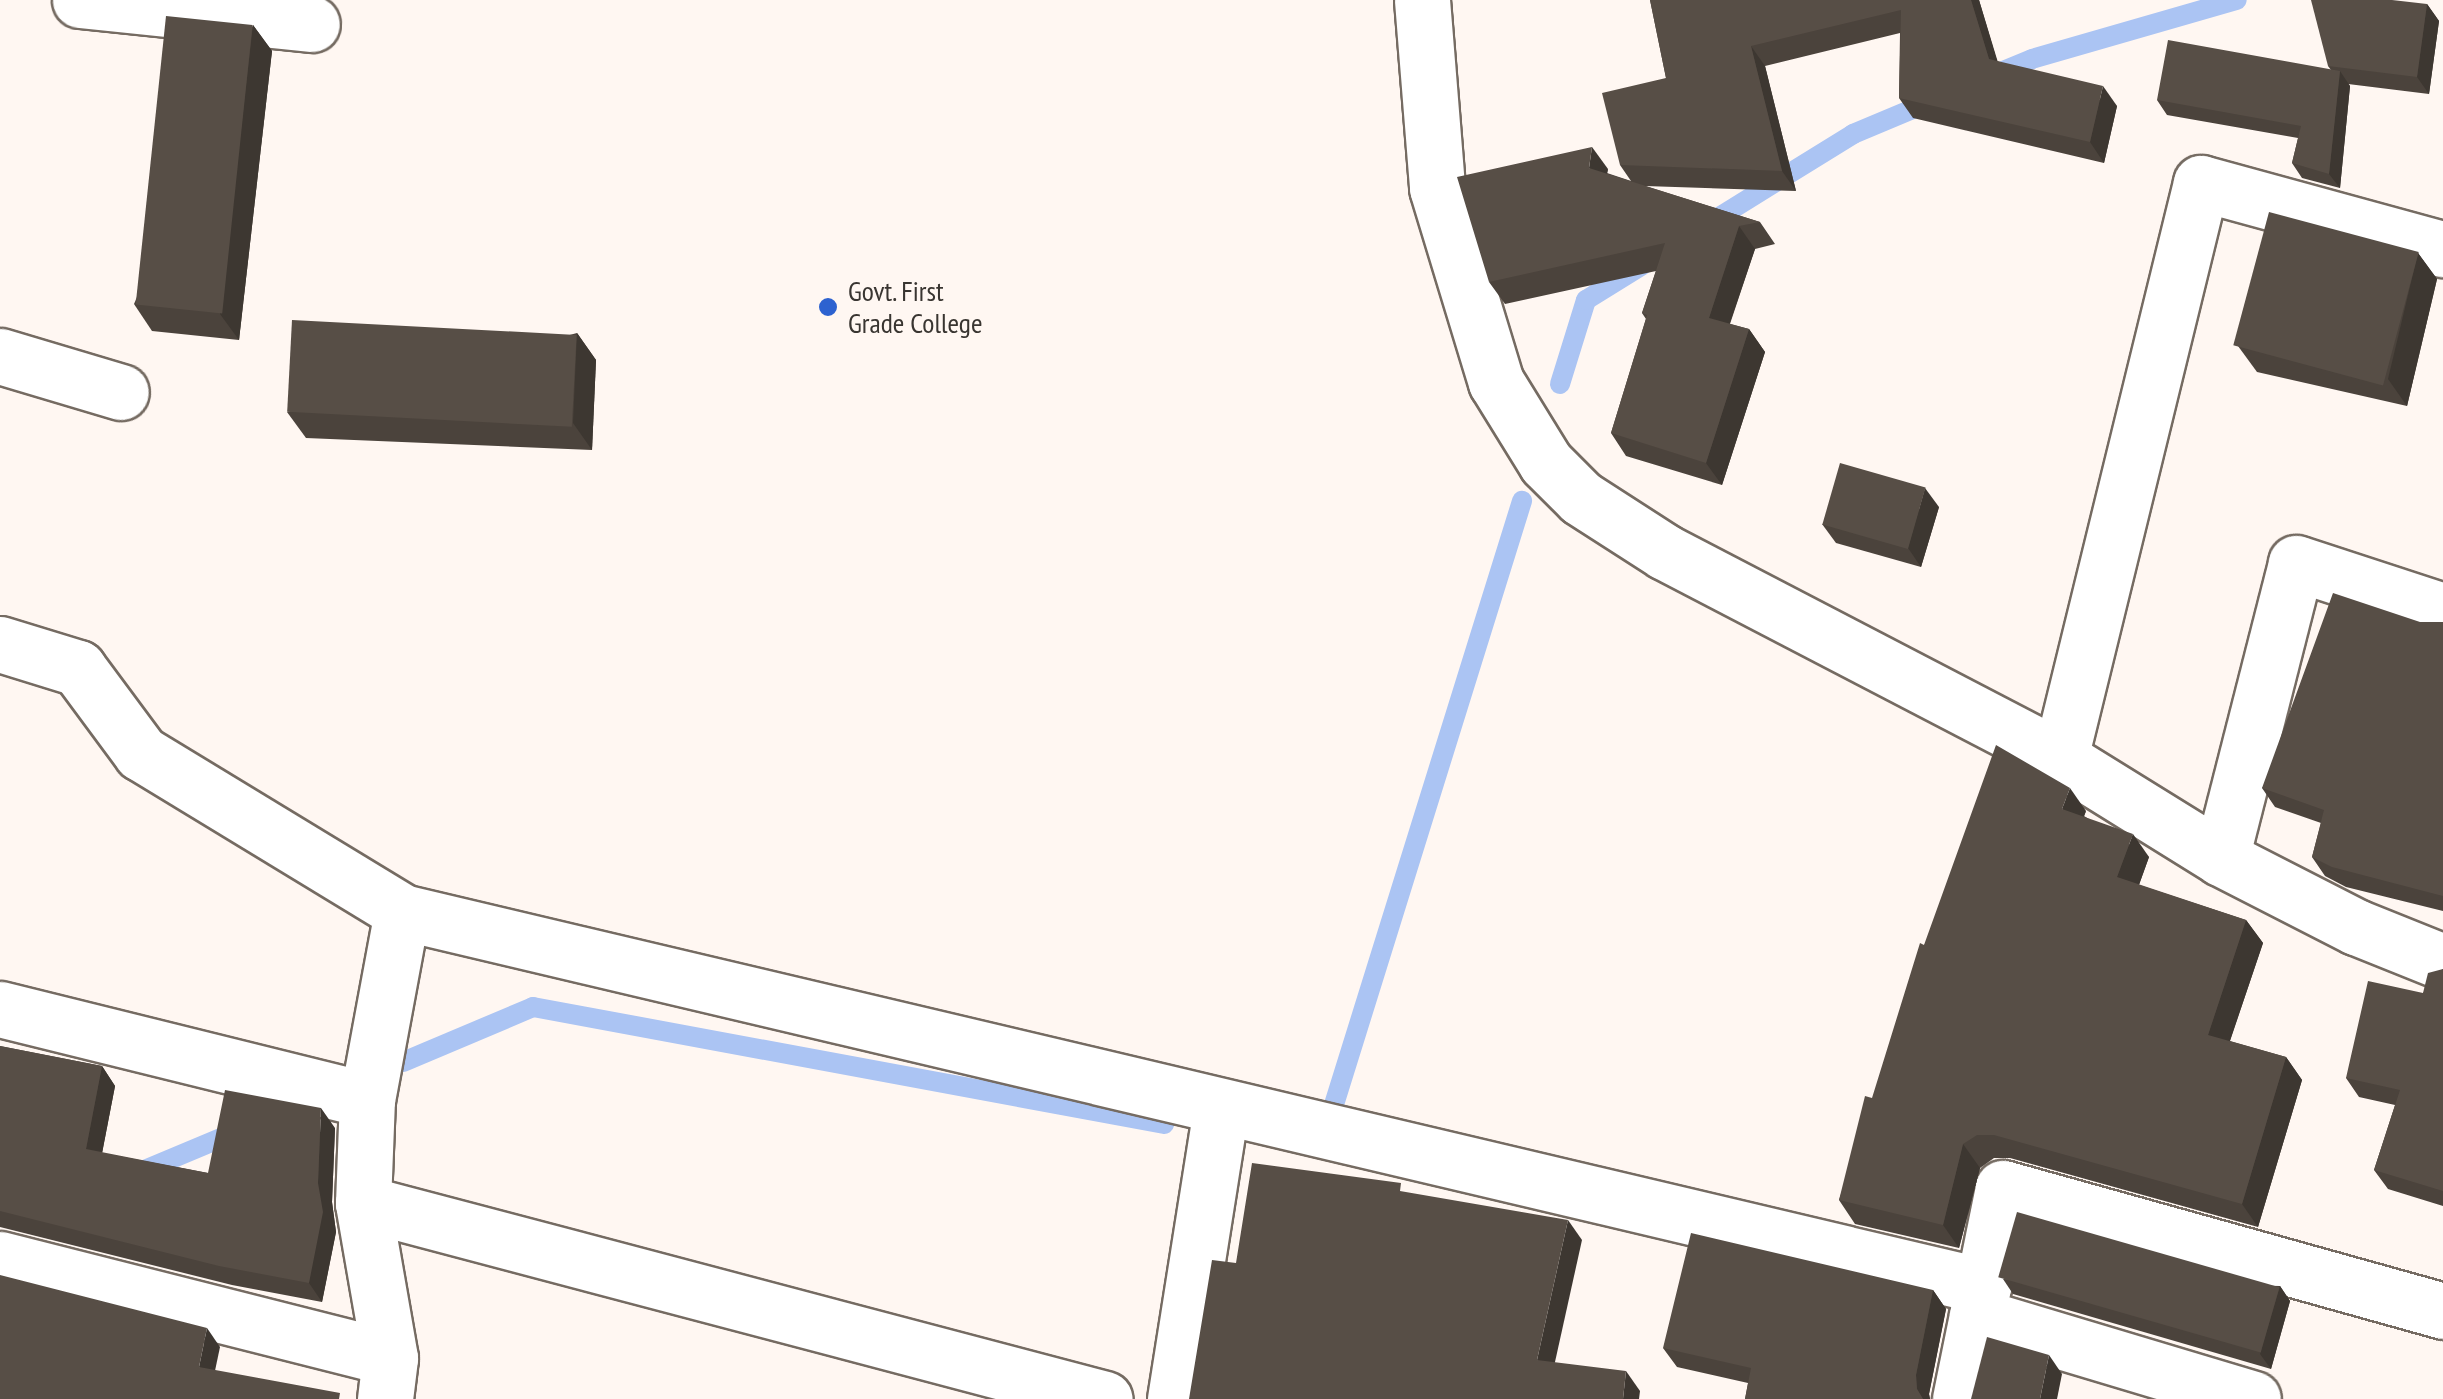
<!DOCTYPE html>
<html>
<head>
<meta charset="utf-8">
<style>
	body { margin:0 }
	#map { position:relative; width:2443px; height:1399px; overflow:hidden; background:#fff7f2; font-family:"PT Sans Narrow",sans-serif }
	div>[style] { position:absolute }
	.stream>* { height:20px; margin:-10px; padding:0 10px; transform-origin:10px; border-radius:10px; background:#abc4f3 }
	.roads { filter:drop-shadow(2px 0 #756b62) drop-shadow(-2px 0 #756b62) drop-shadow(0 2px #756b62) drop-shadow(0 -2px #756b62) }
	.minor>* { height:55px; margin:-27.5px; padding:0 27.5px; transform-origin:27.5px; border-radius:27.5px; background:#fff }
	.wall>* { inset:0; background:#4b433c }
	.shaded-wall>* { inset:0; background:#3d3731 }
	.building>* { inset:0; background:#574e46; transform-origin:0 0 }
	.dots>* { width:28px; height:28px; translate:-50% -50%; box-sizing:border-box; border:5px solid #fff7f2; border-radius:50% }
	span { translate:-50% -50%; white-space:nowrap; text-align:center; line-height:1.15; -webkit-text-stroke:10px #fff7f2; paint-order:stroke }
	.poi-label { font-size:28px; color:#393531 }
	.left { translate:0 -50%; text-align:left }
</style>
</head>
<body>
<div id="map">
	<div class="stream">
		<i style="left:1991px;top:76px;width:44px;rotate:-22.5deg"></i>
		<i style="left:2032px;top:59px;width:213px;rotate:-16.1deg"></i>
		<i style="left:1708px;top:224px;width:171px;rotate:-31.8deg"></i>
		<i style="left:1853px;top:134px;width:86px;rotate:-22.7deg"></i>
		<i style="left:1560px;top:384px;width:88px;rotate:-72.8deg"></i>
		<i style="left:1586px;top:300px;width:65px;rotate:-31.7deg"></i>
		<i style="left:403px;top:1062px;width:141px;rotate:-22.9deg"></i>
		<i style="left:533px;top:1007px;width:642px;rotate:10.5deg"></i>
		<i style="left:1327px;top:1127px;width:656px;rotate:-72.7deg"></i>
		<i style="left:135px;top:1174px;width:112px;rotate:-22.7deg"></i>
	</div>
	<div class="roads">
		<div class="minor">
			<i style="left:80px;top:0;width:233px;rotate:5.9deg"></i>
			<i style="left:1422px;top:0;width:189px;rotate:85.4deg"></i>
			<i style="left:1437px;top:188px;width:203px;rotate:73.1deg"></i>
			<i style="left:1496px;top:382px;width:95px;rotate:58.3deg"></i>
			<i style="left:1546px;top:463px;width:49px;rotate:45deg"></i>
			<i style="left:1581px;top:498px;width:100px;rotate:32.7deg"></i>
			<i style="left:1665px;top:552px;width:445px;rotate:27.5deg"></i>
			<i style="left:2060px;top:758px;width:190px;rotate:31.8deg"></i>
			<i style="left:2221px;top:858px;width:152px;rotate:27.1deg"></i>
			<i style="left:2356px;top:927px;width:94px;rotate:21.9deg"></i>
			<i style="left:0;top:356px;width:126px;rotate:16.6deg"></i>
			<i style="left:0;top:644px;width:82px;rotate:17.1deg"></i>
			<i style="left:78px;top:668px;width:106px;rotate:53.5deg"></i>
			<i style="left:141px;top:753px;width:306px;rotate:31.3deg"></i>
			<i style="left:402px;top:912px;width:1625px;rotate:13.31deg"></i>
			<i style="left:2060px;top:758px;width:592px;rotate:-76.22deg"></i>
			<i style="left:2201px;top:183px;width:251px;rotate:15.3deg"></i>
			<i style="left:2221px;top:858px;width:304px;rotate:-75.7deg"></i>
			<i style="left:2296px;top:563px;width:155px;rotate:18.1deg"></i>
			<i style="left:0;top:1009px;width:378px;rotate:13.9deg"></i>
			<i style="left:363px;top:1203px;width:767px;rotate:14.8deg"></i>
			<i style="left:0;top:1259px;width:402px;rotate:14.2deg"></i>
			<i style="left:1977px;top:1316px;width:288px;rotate:16.7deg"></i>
			<i style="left:385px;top:1399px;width:41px;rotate:-83deg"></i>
			<i style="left:390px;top:1358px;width:157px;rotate:-99.9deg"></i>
			<i style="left:363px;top:1203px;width:103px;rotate:-87.8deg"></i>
			<i style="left:367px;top:1100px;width:191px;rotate:-79.5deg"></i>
			<i style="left:1175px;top:1399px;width:295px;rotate:-81deg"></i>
			<i style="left:1960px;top:1399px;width:215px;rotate:-78.5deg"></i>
			<i style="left:2003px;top:1188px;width:457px;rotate:15.6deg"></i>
		</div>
	</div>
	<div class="wall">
		<i style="clip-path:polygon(1650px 0,1979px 0,1997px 61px,2117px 106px,2104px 163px,1913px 118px,1899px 98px,1900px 33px,1765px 66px,1796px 191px,1645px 186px,1760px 222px,1775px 244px,1755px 249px,1730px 324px,1749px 329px,1765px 352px,1722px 485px,1626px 456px,1611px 433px,1646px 319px,1642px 313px,1656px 271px,1505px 304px,1489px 282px,1608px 169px,1607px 173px,1631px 181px,1620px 165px,1666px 78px)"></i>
		<i style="clip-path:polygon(2427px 4px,2439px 21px,2429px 94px,2348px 84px,2350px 86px,2340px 188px,2302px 178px,2292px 163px,2298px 138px,2167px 115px,2157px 100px,2331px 70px,2328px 66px)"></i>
		<i style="clip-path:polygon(253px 25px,272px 51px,239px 340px,152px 331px,134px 304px)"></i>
		<i style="clip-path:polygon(2418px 253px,2437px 279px,2407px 406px,2257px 372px,2238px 346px)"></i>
		<i style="clip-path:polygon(577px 333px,596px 360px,592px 450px,306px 438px,287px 412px)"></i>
		<i style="clip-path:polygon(1939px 507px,1921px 567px,1836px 543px,1822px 524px)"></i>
		<i style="clip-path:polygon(2420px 622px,2443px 622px,2443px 911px,2346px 887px,2325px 876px,2312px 857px,2321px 823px,2275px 807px,2262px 788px)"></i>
		<i style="clip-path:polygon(2086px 811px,2084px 816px,2149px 857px,2139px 885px,2246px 920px,2263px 943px,2230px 1041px,2286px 1057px,2302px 1080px,2258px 1227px,2010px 1158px,1994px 1158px,1980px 1168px,1959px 1248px,1855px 1224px,1839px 1200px,1924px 945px)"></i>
		<i style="clip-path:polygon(2443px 969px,2443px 1206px,2388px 1189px,2374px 1170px,2395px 1105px,2359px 1097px,2346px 1078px,2423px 993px)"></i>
		<i style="clip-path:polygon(0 1046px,102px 1066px,115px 1086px,102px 1153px,208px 1173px,335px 1128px,332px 1202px,336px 1232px,322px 1302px,232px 1285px,0 1227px)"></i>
		<i style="clip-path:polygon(2003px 1279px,2280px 1286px,2290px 1301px,2271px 1369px,2013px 1294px)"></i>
		<i style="clip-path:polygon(1933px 1290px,1946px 1309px,1929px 1394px,1930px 1399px,1745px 1399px,1748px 1383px,1677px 1367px,1663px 1348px)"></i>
	</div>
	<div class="shaded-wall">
		<i style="clip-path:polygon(1971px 0,1979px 0,2003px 79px,1989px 59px)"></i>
		<i style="clip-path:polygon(2427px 4px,2439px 21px,2429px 94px,2417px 77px)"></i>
		<i style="clip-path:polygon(253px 25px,272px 51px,239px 340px,220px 314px)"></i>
		<i style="clip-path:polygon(1751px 46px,1765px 66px,1796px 191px,1782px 171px)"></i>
		<i style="clip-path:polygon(2340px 71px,2350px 86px,2340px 188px,2329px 174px)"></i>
		<i style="clip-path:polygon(2103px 86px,2117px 106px,2104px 163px,2090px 142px)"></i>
		<i style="clip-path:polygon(1592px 147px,1608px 169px,1604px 190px,1589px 168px)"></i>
		<i style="clip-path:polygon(1739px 226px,1755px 249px,1724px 340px,1709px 318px)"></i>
		<i style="clip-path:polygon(2418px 253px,2437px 279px,2407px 406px,2388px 379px)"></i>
		<i style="clip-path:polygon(1749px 329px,1765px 352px,1722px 485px,1706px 463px)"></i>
		<i style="clip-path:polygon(577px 333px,596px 360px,592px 450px,573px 423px)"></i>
		<i style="clip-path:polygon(1925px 488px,1939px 507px,1921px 567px,1908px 548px)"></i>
		<i style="clip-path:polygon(2070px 788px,2086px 811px,2078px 832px,2062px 809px)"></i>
		<i style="clip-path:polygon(2133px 834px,2149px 857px,2133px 901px,2117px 877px)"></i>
		<i style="clip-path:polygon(2246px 920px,2263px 943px,2224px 1058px,2208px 1035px)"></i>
		<i style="clip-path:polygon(2286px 1057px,2302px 1080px,2258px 1227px,2242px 1204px)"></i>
		<i style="clip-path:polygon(102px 1066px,115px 1086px,99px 1169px,86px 1149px)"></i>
		<i style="clip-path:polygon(321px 1108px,335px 1128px,332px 1202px,336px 1232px,322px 1302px,309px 1283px,318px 1183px)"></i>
		<i style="clip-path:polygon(1963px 1144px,1980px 1168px,1959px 1248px,1943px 1225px)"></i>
		<i style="clip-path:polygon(1568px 1220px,1582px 1240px,1551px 1380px,1537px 1360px)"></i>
		<i style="clip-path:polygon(2280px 1286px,2290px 1301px,2271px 1369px,2260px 1354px)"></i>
		<i style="clip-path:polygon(1933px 1290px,1946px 1309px,1929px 1394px,1930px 1399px,1923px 1399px,1917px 1389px,1916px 1375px)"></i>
		<i style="clip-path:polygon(207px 1328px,220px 1347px,212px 1385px,199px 1367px)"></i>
		<i style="clip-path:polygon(2049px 1355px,2062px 1374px,2057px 1399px,2040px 1399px)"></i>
		<i style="clip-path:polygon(1626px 1371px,1640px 1391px,1639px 1399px,1623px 1399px)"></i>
	</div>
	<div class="building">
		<i style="clip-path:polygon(1650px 0,1971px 0,1989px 59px,2103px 86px,2090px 142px,1899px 98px,1901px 10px,1751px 46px,1782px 171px,1620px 165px,1602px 93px,1666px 78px)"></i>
		<i style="clip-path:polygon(2311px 0,2392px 0,2427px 4px,2417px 77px,2328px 66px)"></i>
		<i style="left:166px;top:16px;width:87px;height:290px;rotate:6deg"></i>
		<i style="clip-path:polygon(2168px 40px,2340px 71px,2329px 174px,2292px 163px,2301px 126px,2157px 100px)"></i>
		<i style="clip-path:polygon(1592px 147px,1589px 168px,1760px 222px,1739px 226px,1709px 318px,1749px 329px,1706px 463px,1611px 433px,1647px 315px,1642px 313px,1665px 243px,1489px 282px,1457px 177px)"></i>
		<i style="left:2269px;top:212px;width:155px;height:138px;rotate:15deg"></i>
		<i style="left:292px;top:320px;width:285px;height:92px;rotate:3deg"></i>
		<i style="left:1840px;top:463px;width:89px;height:64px;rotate:16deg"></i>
		<i style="clip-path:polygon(2333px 593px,2420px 622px,2443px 622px,2443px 896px,2332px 867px,2312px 857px,2324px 810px,2262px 788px)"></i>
		<i style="clip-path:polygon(1996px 745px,2070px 788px,2062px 809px,2133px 834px,2117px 877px,2246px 920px,2208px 1035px,2286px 1057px,2242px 1204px,1994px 1135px,1977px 1135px,1963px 1144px,1943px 1225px,1839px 1200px,1865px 1096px,1872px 1098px,1920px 943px,1924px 945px)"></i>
		<i style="clip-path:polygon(2443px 969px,2443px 1191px,2374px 1170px,2400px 1090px,2346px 1078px,2368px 981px,2423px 993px,2428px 973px)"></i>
		<i style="clip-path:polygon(0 1046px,102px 1066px,86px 1149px,208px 1173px,225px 1090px,321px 1108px,318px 1183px,323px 1212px,309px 1283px,219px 1266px,0 1211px)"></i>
		<i style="clip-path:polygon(1252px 1163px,1401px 1183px,1400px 1191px,1568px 1220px,1537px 1360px,1626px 1371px,1623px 1399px,1189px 1399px,1212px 1260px,1236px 1263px)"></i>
		<i style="left:2017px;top:1212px;width:273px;height:68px;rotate:16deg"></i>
		<i style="clip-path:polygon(1691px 1233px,1933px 1290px,1916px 1375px,1917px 1389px,1923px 1399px,1745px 1399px,1751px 1368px,1663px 1348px)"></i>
		<i style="clip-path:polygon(0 1275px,207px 1328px,199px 1367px,340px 1393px,339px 1399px,0 1399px)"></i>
		<i style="clip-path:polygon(1987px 1337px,2049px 1355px,2040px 1399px,1971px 1399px)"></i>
	</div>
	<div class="dots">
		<i style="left:828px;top:307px;background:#2d62d0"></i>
	</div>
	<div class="poi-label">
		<span class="left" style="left:848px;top:307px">Govt. First<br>Grade College</span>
	</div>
</div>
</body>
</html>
